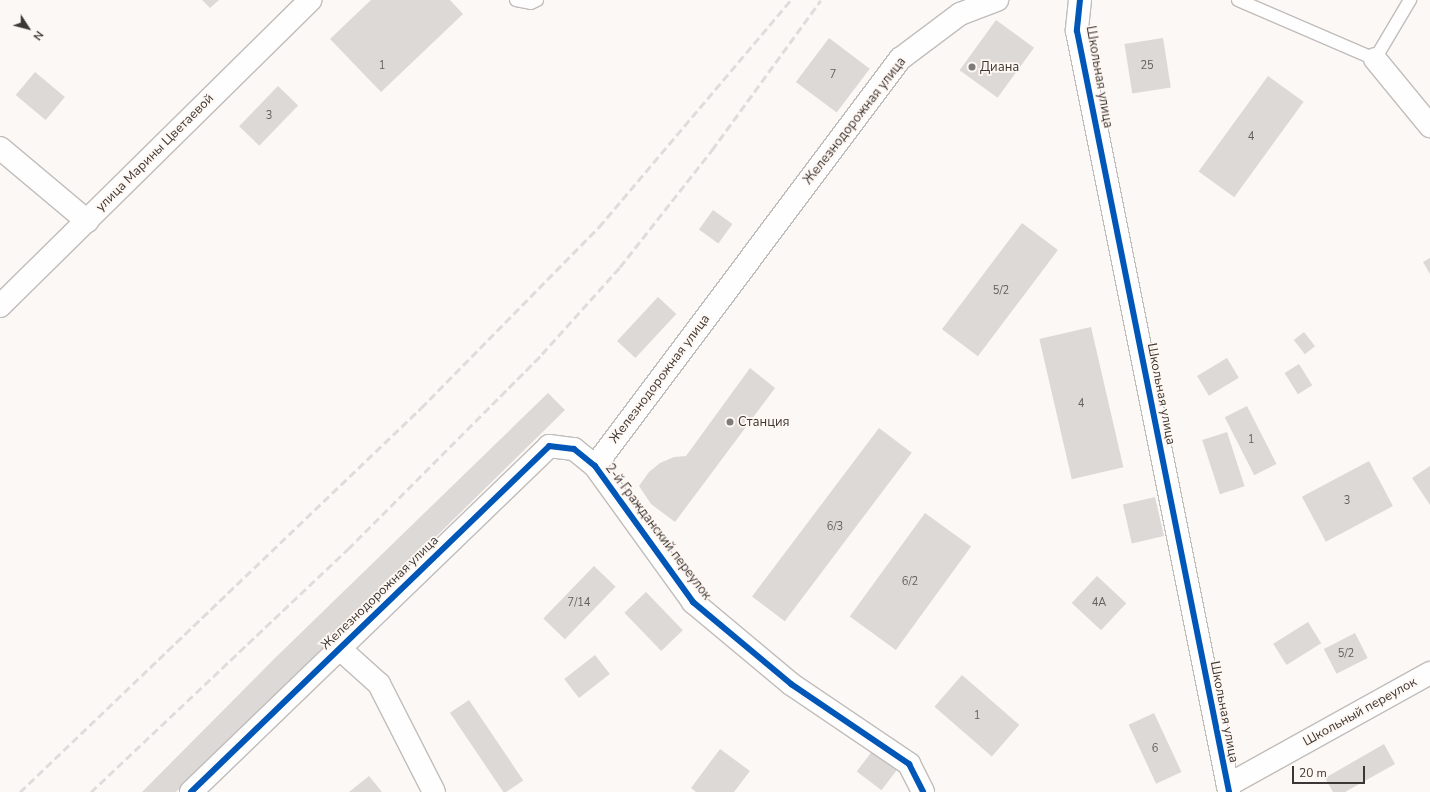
<!DOCTYPE html>
<html>
<head>
<meta charset="utf-8">
<style>
	body { margin:0 }
	#map { position:relative; width:1430px; height:792px; overflow:hidden; background:#fcf8f5; font-family:"Nunito Sans",sans-serif }
	div>[style] { position:absolute }
	.building>* { inset:0; background:#ddd9d6; transform-origin:0 0 }
	.roads { filter:drop-shadow(1px 0 #c1bdba) drop-shadow(-1px 0 #c1bdba) drop-shadow(0 1px #c1bdba) drop-shadow(0 -1px #c1bdba) }
	.service>* { height:12px; margin:-6px; padding:0 6px; transform-origin:6px; border-radius:6px; background:#fffefe }
	.minor>* { height:22px; margin:-11px; padding:0 11px; transform-origin:11px; border-radius:11px; background:#fffefe }
	.tertiary>* { height:22px; margin:-11px; padding:0 11px; transform-origin:11px; border-radius:11px; background:#fffefe }
	.rail>* { height:3px; margin-top:-1.5px; transform-origin:0; background:repeating-linear-gradient(90deg,#dedddc 0 8px,transparent 0 12px) }
	.cycleway>* { height:6px; margin:-3px; padding:0 3px; transform-origin:3px; border-radius:3px; background:#0057b8 }
	.dots>* { width:11px; height:11px; translate:-50% -50%; box-sizing:border-box; border:2px solid #fff7f2; border-radius:50% }
	span { translate:-50% -50%; white-space:nowrap; text-align:center; line-height:1.15; -webkit-text-stroke:3.5px #fff7f2; paint-order:stroke }
	.number-label { font-size:11px; color:#64605c }
	.number-label span { -webkit-text-stroke-width:0 }
	.poi-label { font-size:13px; color:#3c3734 }
	.left { translate:0 -50%; text-align:left }
	.street-label { font-size:13px; color:#3c3734 }
	.north { position:absolute; left:8px; top:8px; width:40px; height:40px; -webkit-text-stroke:3px #fff7f2; paint-order:stroke; rotate:126deg; font-size:11px; font-weight:700; line-height:16px; text-align:center; color:#3c3734 }
	.north::after { content:''; display:block; margin:auto; width:14px; height:18px; background:#3c3734; clip-path:polygon(50% 0,100% 100%,50% 72%,0 100%) }
	.scale { position:absolute; left:1292px; top:766px; width:73px; height:18px; box-sizing:border-box; border:2px solid #3c3734; border-top:0; padding-left:5px; font-size:12px; line-height:14px; white-space:nowrap; color:#3c3734; -webkit-text-stroke:3px #fff7f2; paint-order:stroke }
</style>
</head>
<body>
<div id="map">
	<div class="building">
		<i style="clip-path:polygon(202px 0,219px 0,210px 8px)"></i>
		<i style="clip-path:polygon(371px 0,450px 0,463px 14px,381px 92px,330px 39px)"></i>
		<i style="left:996px;top:20px;width:47px;height:62px;rotate:36deg"></i>
		<i style="left:829px;top:38px;width:51px;height:55px;rotate:37deg"></i>
		<i style="left:1163px;top:38px;width:50px;height:39px;rotate:81deg"></i>
		<i style="left:35px;top:72px;width:39px;height:30px;rotate:40deg"></i>
		<i style="left:1268px;top:76px;width:44px;height:118px;rotate:36deg"></i>
		<i style="left:278px;top:86px;width:28px;height:56px;rotate:44deg"></i>
		<i style="left:713px;top:210px;width:24px;height:24px;rotate:36deg"></i>
		<i style="left:1022px;top:223px;width:45px;height:133px;rotate:37deg"></i>
		<i style="clip-path:polygon(1430px 258px,1430px 274px,1423px 262px)"></i>
		<i style="left:658px;top:297px;width:25px;height:60px;rotate:43deg"></i>
		<i style="left:1091px;top:327px;width:144px;height:53px;rotate:77deg"></i>
		<i style="left:1304px;top:332px;width:18px;height:13px;rotate:52deg"></i>
		<i style="left:1227px;top:358px;width:23px;height:35px;rotate:59deg"></i>
		<i style="left:1299px;top:364px;width:25px;height:17px;rotate:58deg"></i>
		<i style="clip-path:polygon(750px 368px,775px 388px,675px 522px,651px 504px,639px 486px,649px 472px,660px 463px,674px 457px,686px 456px)"></i>
		<i style="clip-path:polygon(548px 393px,565px 410px,176px 792px,142px 792px,274px 659px)"></i>
		<i style="left:1247px;top:406px;width:65px;height:25px;rotate:63deg"></i>
		<i style="left:879px;top:428px;width:41px;height:211px;rotate:37deg"></i>
		<i style="left:1227px;top:432px;width:57px;height:26px;rotate:72deg"></i>
		<i style="left:1369px;top:461px;width:51px;height:76px;rotate:62deg"></i>
		<i style="clip-path:polygon(1430px 466px,1430px 505px,1412px 478px)"></i>
		<i style="left:1155px;top:497px;width:40px;height:33px;rotate:77deg"></i>
		<i style="left:925px;top:513px;width:57px;height:128px;rotate:36deg"></i>
		<i style="left:594px;top:566px;width:30px;height:73px;rotate:44deg"></i>
		<i style="left:1097px;top:576px;width:40px;height:37px;rotate:43deg"></i>
		<i style="left:646px;top:592px;width:53px;height:30px;rotate:46deg"></i>
		<i style="left:1308px;top:622px;width:25px;height:41px;rotate:58deg"></i>
		<i style="left:1355px;top:633px;width:28px;height:35px;rotate:63deg"></i>
		<i style="left:595px;top:655px;width:24px;height:39px;rotate:52deg"></i>
		<i style="left:962px;top:675px;width:76px;height:42px;rotate:41deg"></i>
		<i style="left:469px;top:700px;width:97px;height:23px;rotate:56deg"></i>
		<i style="left:1154px;top:713px;width:65px;height:28px;rotate:65deg"></i>
		<i style="clip-path:polygon(1384px 744px,1395px 764px,1345px 792px,1333px 792px,1325px 778px)"></i>
		<i style="clip-path:polygon(720px 749px,750px 771px,734px 792px,696px 792px,691px 788px)"></i>
		<i style="left:873px;top:750px;width:31px;height:27px;rotate:37deg"></i>
		<i style="clip-path:polygon(369px 776px,382px 792px,349px 792px)"></i>
	</div>
	<div class="roads">
		<div class="service">
			<i style="left:516px;top:0;width:15px;rotate:11deg"></i>
			<i style="left:531px;top:3px;width:7px;rotate:-27deg"></i>
			<i style="left:1238px;top:0;width:149px;rotate:23.3deg"></i>
			<i style="left:1375px;top:59px;width:69px;rotate:-59.3deg"></i>
		</div>
		<div class="minor">
			<i style="left:1375px;top:59px;width:87px;rotate:50.6deg"></i>
			<i style="left:0;top:148px;width:114px;rotate:40deg"></i>
			<i style="left:0;top:306px;width:436px;rotate:-44.6deg"></i>
			<i style="left:595px;top:466px;width:509px;rotate:-53.15deg"></i>
			<i style="left:900px;top:59px;width:75px;rotate:-36.9deg"></i>
			<i style="left:960px;top:14px;width:40px;rotate:-21deg"></i>
			<i style="left:339px;top:648px;width:54px;rotate:42deg"></i>
			<i style="left:379px;top:684px;width:121px;rotate:63deg"></i>
			<i style="left:1228px;top:785px;width:231px;rotate:-29deg"></i>
			<i style="left:191px;top:792px;width:498px;rotate:-44deg"></i>
			<i style="left:549px;top:446px;width:25px;rotate:7deg"></i>
			<i style="left:574px;top:449px;width:27px;rotate:39deg"></i>
			<i style="left:595px;top:466px;width:168px;rotate:54.2deg"></i>
			<i style="left:693px;top:602px;width:128px;rotate:39.9deg"></i>
			<i style="left:791px;top:684px;width:143px;rotate:34.1deg"></i>
			<i style="left:909px;top:764px;width:31px;rotate:63deg"></i>
		</div>
		<div class="tertiary">
			<i style="left:1080px;top:0;width:31px;rotate:96deg"></i>
			<i style="left:1077px;top:31px;width:776px;rotate:78.7deg"></i>
		</div>
	</div>
	<div class="rail">
		<i style="left:20px;top:792px;width:555px;rotate:-43.76deg"></i>
		<i style="left:421px;top:408px;width:254px;rotate:-45.5deg"></i>
		<i style="left:599px;top:227px;width:297px;rotate:-49.8deg"></i>
		<i style="left:91px;top:792px;width:354px;rotate:-43.4deg"></i>
		<i style="left:348px;top:549px;width:275px;rotate:-45.1deg"></i>
		<i style="left:542px;top:354px;width:117px;rotate:-48.1deg"></i>
		<i style="left:620px;top:267px;width:149px;rotate:-51.8deg"></i>
		<i style="left:712px;top:150px;width:185px;rotate:-54deg"></i>
	</div>
	<div class="cycleway">
		<i style="left:1080px;top:0;width:31px;rotate:96deg"></i>
		<i style="left:1077px;top:31px;width:776px;rotate:78.7deg"></i>
		<i style="left:191px;top:792px;width:498px;rotate:-44deg"></i>
		<i style="left:549px;top:446px;width:25px;rotate:7deg"></i>
		<i style="left:574px;top:449px;width:27px;rotate:39deg"></i>
		<i style="left:595px;top:466px;width:168px;rotate:54.2deg"></i>
		<i style="left:693px;top:602px;width:128px;rotate:39.9deg"></i>
		<i style="left:791px;top:684px;width:143px;rotate:34.1deg"></i>
		<i style="left:909px;top:764px;width:31px;rotate:63deg"></i>
	</div>
	<div class="dots">
		<i style="left:972px;top:67px;background:#7f7b78"></i>
		<i style="left:730px;top:422px;background:#7f7b78"></i>
	</div>
	<div class="number-label">
		<span style="left:382px;top:66px">1</span>
		<span style="left:1147px;top:66px">25</span>
		<span style="left:833px;top:75px">7</span>
		<span style="left:269px;top:116px">3</span>
		<span style="left:1251px;top:137px">4</span>
		<span style="left:1001px;top:291px">5/2</span>
		<span style="left:1081px;top:404px">4</span>
		<span style="left:1251px;top:440px">1</span>
		<span style="left:1347px;top:501px">3</span>
		<span style="left:835px;top:527px">6/3</span>
		<span style="left:910px;top:582px">6/2</span>
		<span style="left:579px;top:603px">7/14</span>
		<span style="left:1099px;top:603px">4А</span>
		<span style="left:1346px;top:654px">5/2</span>
		<span style="left:977px;top:716px">1</span>
		<span style="left:1155px;top:749px">6</span>
	</div>
	<div class="poi-label">
		<span class="left" style="left:980px;top:67px">Диана</span>
		<span class="left" style="left:738px;top:422px">Станция</span>
	</div>
	<div class="street-label">
		<span style="left:1099px;top:77px;rotate:80deg">Школьная улица</span>
		<span style="left:855px;top:121px;rotate:-52deg">Железнодорожная улица</span>
		<span style="left:155px;top:153px;rotate:-45deg">улица Марины Цветаевой</span>
		<span style="left:660px;top:379px;rotate:-53deg">Железнодорожная улица</span>
		<span style="left:1161px;top:394px;rotate:79deg">Школьная улица</span>
		<span style="left:658px;top:532px;rotate:53deg">2-й Гражданский переулок</span>
		<span style="left:380px;top:593px;rotate:-44deg">Железнодорожная улица</span>
		<span style="left:1224px;top:712px;rotate:79deg">Школьная улица</span>
		<span style="left:1360px;top:712px;rotate:-29deg">Школьный переулок</span>
	</div>
	<div class="north">N</div>
	<div class="scale">20 m</div>
</div>
</body>
</html>
